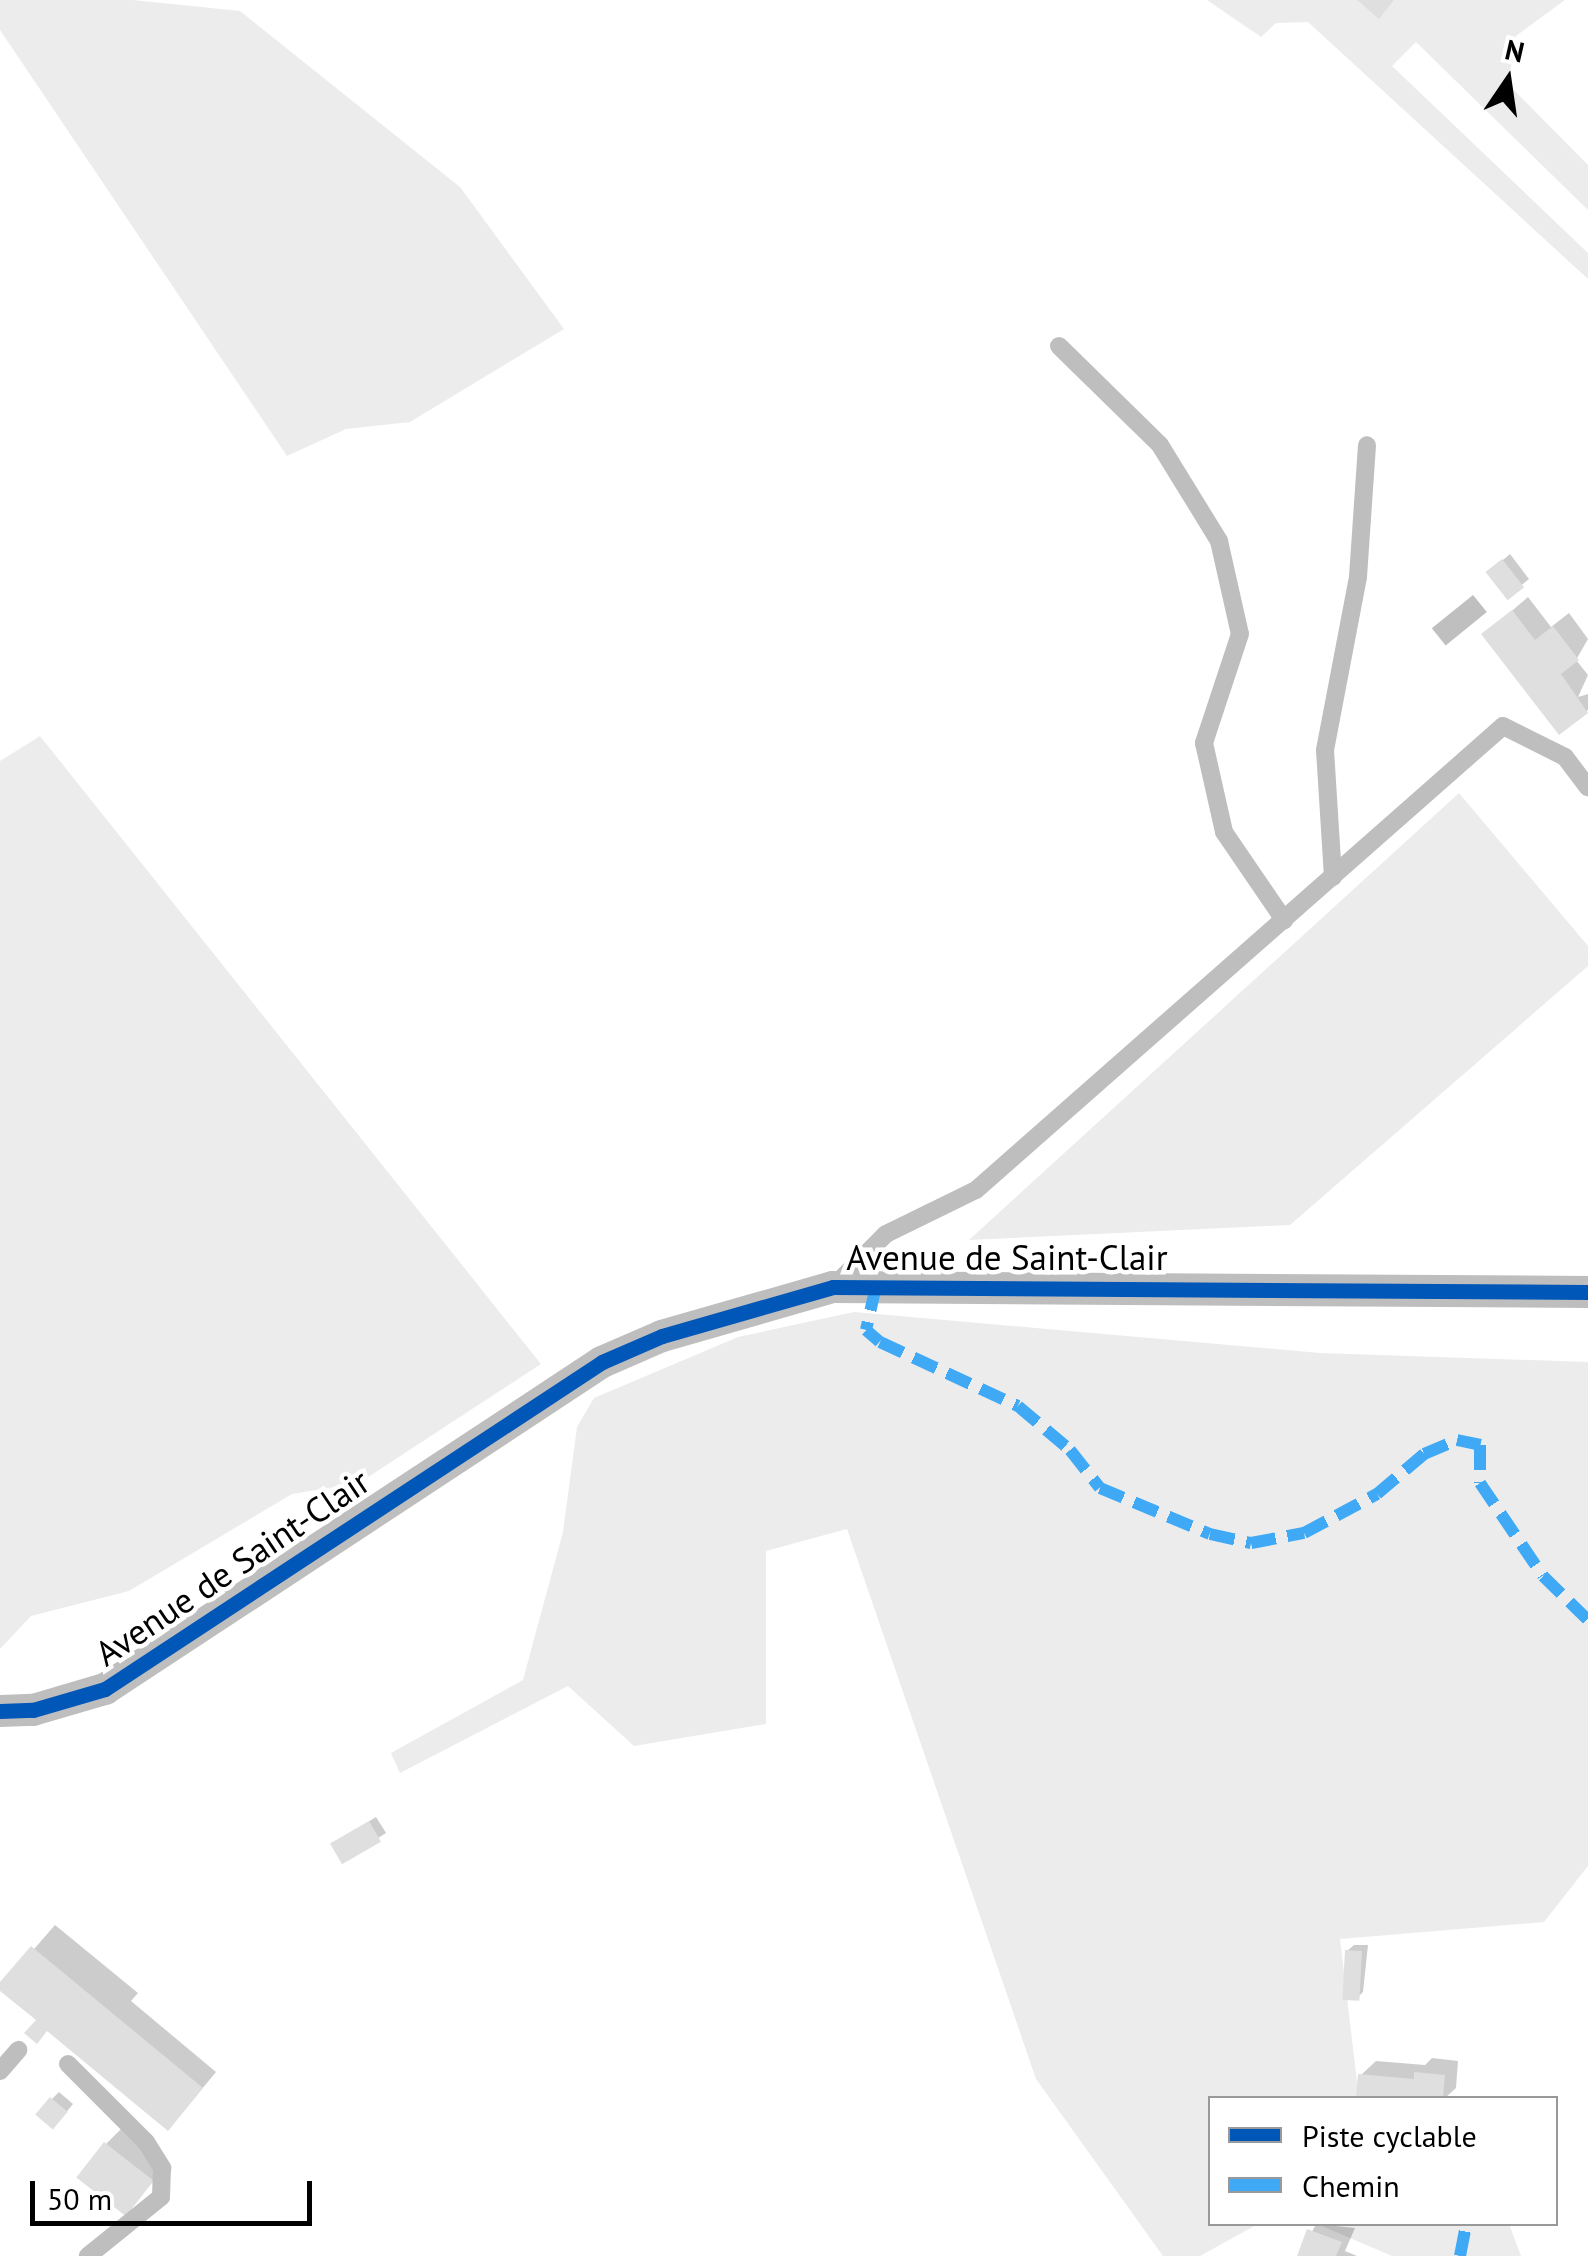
<!DOCTYPE html>
<html>
<head>
<meta charset="utf-8">
<style>
	body { margin:0 }
	#map { position:relative; width:1588px; height:2256px; overflow:hidden; background:#fff; font-family:"PT Sans",sans-serif }
	div>[style] { position:absolute }
	.green>* { inset:0; background:#ececec }
	.water>* { inset:0; background:#bfbfbf; transform-origin:0 0 }
	.shadow>* { inset:0; background:#0003; transform-origin:0 0 }
	.building>* { inset:0; background:#dfdfdf; transform-origin:0 0 }
	.service>* { height:18px; margin:-9px; padding:0 9px; transform-origin:9px; border-radius:9px; background:#bebebe }
	.minor>* { height:32px; margin:-16px; padding:0 16px; transform-origin:16px; border-radius:16px; background:#bebebe }
	.quiet>* { height:12px; margin-top:-6px; transform-origin:0; background:repeating-linear-gradient(90deg,#3fa9f5 0 25px,transparent 0 37px) }
	.cycleway>* { height:15px; margin:-7.5px; padding:0 7.5px; transform-origin:7.5px; border-radius:7.5px; background:#0057b8 }
	span { translate:-50% -50%; white-space:nowrap; text-align:center; line-height:1.15; -webkit-text-stroke:9px #fff; paint-order:stroke }
	.street-label { font-size:35px; color:#000 }
	.legend { position:absolute; left:1208px; top:2096px; width:350px; height:130px; box-sizing:border-box; background:#fff; border:2px solid #999; margin:0; padding:12px 18px; list-style:none; font-size:30px; color:#000 }
	.legend li { display:flex; align-items:center; gap:20px; height:50px }
	.legend b { width:50px; border:2px solid #999 }
	.north { position:absolute; left:1458px; top:30px; width:100px; height:100px; -webkit-text-stroke:8px #fff; paint-order:stroke; rotate:13deg; font-size:28px; font-weight:700; line-height:40px; text-align:center; color:#000 }
	.north::after { content:''; display:block; margin:auto; width:35px; height:45px; background:#000; clip-path:polygon(50% 0,100% 100%,50% 72%,0 100%) }
	.scale { position:absolute; left:30px; top:2181px; width:282px; height:45px; box-sizing:border-box; border:5px solid #000; border-top:0; padding-left:12px; font-size:30px; line-height:35px; white-space:nowrap; color:#000; -webkit-text-stroke:8px #fff; paint-order:stroke }
</style>
</head>
<body>
<div id="map">
	<div class="green">
		<i style="clip-path:polygon(0 0,133px 0,240px 11px,460px 187px,564px 329px,410px 422px,346px 429px,287px 456px,0 30px)"></i>
		<i style="clip-path:polygon(1207px 0,1565px 0,1516px 36px,1508px 84px,1588px 165px,1588px 210px,1416px 42px,1392px 66px,1588px 253px,1588px 279px,1308px 22px,1276px 23px,1261px 37px)"></i>
		<i style="clip-path:polygon(40px 736px,541px 1364px,359px 1483px,292px 1494px,129px 1591px,31px 1616px,0 1649px,0 761px)"></i>
		<i style="clip-path:polygon(1459px 793px,1588px 946px,1588px 966px,1290px 1225px,969px 1240px)"></i>
		<i style="clip-path:polygon(854px 1312px,1320px 1353px,1588px 1362px,1588px 1866px,1544px 1922px,1340px 1939px,1359px 2098px,1210px 2098px,1210px 2224px,1258px 2224px,1200px 2256px,1163px 2256px,1036px 2079px,847px 1529px,766px 1551px,766px 1724px,634px 1746px,568px 1686px,400px 1773px,391px 1753px,523px 1680px,563px 1532px,577px 1427px,594px 1398px,738px 1337px)"></i>
		<i style="clip-path:polygon(1317px 2224px,1509px 2224px,1521px 2256px,1392px 2256px)"></i>
	</div>
	<div class="water">
		<i style="left:1473px;top:595px;width:22px;height:53px;rotate:51deg"></i>
	</div>
	<div class="shadow">
		<i style="clip-path:polygon(1510px 554px,1529px 579px,1508px 596px,1496px 566px)"></i>
		<i style="clip-path:polygon(1528px 597px,1551px 627px,1569px 613px,1588px 639px,1576px 660px,1588px 675px,1578px 697px,1588px 694px,1588px 710px,1560px 732px,1485px 634px)"></i>
		<i style="left:376px;top:1817px;width:19px;height:51px;rotate:58deg"></i>
		<i style="clip-path:polygon(55px 1925px,138px 1993px,131px 2001px,216px 2072px,182px 2113px,0 1988px)"></i>
		<i style="clip-path:polygon(1354px 1945px,1368px 1945px,1363px 1992px,1357px 1998px,1347px 1951px)"></i>
		<i style="clip-path:polygon(1432px 2058px,1458px 2061px,1456px 2088px,1445px 2098px,1376px 2098px,1361px 2075px,1376px 2061px,1425px 2065px)"></i>
		<i style="clip-path:polygon(59px 2092px,73px 2104px,60px 2120px,52px 2099px)"></i>
		<i style="clip-path:polygon(121px 2129px,167px 2166px,124px 2214px,106px 2144px)"></i>
		<i style="clip-path:polygon(1316px 2224px,1355px 2228px,1345px 2251px,1357px 2256px,1299px 2256px)"></i>
	</div>
	<div class="building">
		<i style="clip-path:polygon(1357px 0,1394px 0,1379px 19px)"></i>
		<i style="left:1502px;top:559px;width:36px;height:21px;rotate:52deg"></i>
		<i style="clip-path:polygon(1512px 610px,1535px 640px,1553px 626px,1579px 660px,1561px 674px,1588px 713px,1559px 735px,1481px 634px)"></i>
		<i style="left:369px;top:1821px;width:24px;height:45px;rotate:60deg"></i>
		<i style="clip-path:polygon(31px 1946px,203px 2088px,168px 2131px,47px 2031px,37px 2044px,24px 2033px,36px 2020px,0 1991px,0 1982px)"></i>
		<i style="left:1345px;top:1950px;width:17px;height:50px;rotate:3deg"></i>
		<i style="clip-path:polygon(1414px 2072px,1445px 2075px,1443px 2098px,1356px 2097px,1358px 2074px,1414px 2079px)"></i>
		<i style="left:50px;top:2097px;width:23px;height:23px;rotate:40deg"></i>
		<i style="left:104px;top:2142px;width:63px;height:45px;rotate:38deg"></i>
		<i style="clip-path:polygon(1307px 2229px,1342px 2242px,1336px 2256px,1297px 2256px)"></i>
	</div>
	<div class="service">
		<i style="left:1059px;top:346px;width:141px;rotate:44.4deg"></i>
		<i style="left:1160px;top:445px;width:113px;rotate:58.4deg"></i>
		<i style="left:1219px;top:541px;width:95px;rotate:77.3deg"></i>
		<i style="left:1240px;top:634px;width:115px;rotate:108.3deg"></i>
		<i style="left:1204px;top:743px;width:91px;rotate:77.3deg"></i>
		<i style="left:1224px;top:832px;width:107px;rotate:55.7deg"></i>
		<i style="left:1333px;top:877px;width:127px;rotate:-93.6deg"></i>
		<i style="left:1325px;top:750px;width:176px;rotate:-79.2deg"></i>
		<i style="left:1358px;top:577px;width:132px;rotate:-86.1deg"></i>
		<i style="left:833px;top:1287px;width:75px;rotate:-45deg"></i>
		<i style="left:886px;top:1234px;width:100px;rotate:-26.1deg"></i>
		<i style="left:976px;top:1190px;width:702px;rotate:-41.36deg"></i>
		<i style="left:1503px;top:726px;width:69px;rotate:26.6deg"></i>
		<i style="left:1565px;top:757px;width:38px;rotate:53deg"></i>
		<i style="left:68px;top:2064px;width:110px;rotate:45deg"></i>
		<i style="left:146px;top:2142px;width:31px;rotate:58deg"></i>
		<i style="left:162px;top:2168px;width:29px;rotate:92deg"></i>
		<i style="left:161px;top:2197px;width:94px;rotate:141.1deg"></i>
		<i style="left:0;top:2071px;width:28px;rotate:-49deg"></i>
	</div>
	<div class="minor">
		<i style="left:0;top:1711px;width:33px;rotate:-2deg"></i>
		<i style="left:33px;top:1710px;width:75px;rotate:-16.3deg"></i>
		<i style="left:105px;top:1689px;width:595px;rotate:-33.34deg"></i>
		<i style="left:602px;top:1362px;width:65px;rotate:-23.4deg"></i>
		<i style="left:662px;top:1336px;width:178px;rotate:-16deg"></i>
		<i style="left:833px;top:1287px;width:755px;rotate:0.38deg"></i>
	</div>
	<div class="quiet">
		<i style="left:876px;top:1286px;width:45px;rotate:102.8deg"></i>
		<i style="left:866px;top:1330px;width:18px;rotate:41deg"></i>
		<i style="left:880px;top:1342px;width:152px;rotate:24.9deg"></i>
		<i style="left:1018px;top:1406px;width:68px;rotate:40.2deg"></i>
		<i style="left:1070px;top:1450px;width:48px;rotate:51.7deg"></i>
		<i style="left:1100px;top:1488px;width:119px;rotate:22.7deg"></i>
		<i style="left:1210px;top:1534px;width:42px;rotate:12.4deg"></i>
		<i style="left:1251px;top:1543px;width:54px;rotate:-10.7deg"></i>
		<i style="left:1304px;top:1533px;width:83px;rotate:-28.1deg"></i>
		<i style="left:1377px;top:1494px;width:62px;rotate:-40.4deg"></i>
		<i style="left:1424px;top:1454px;width:36px;rotate:-23deg"></i>
		<i style="left:1457px;top:1440px;width:24px;rotate:12deg"></i>
		<i style="left:1480px;top:1445px;width:38px;rotate:90deg"></i>
		<i style="left:1480px;top:1483px;width:112px;rotate:55.9deg"></i>
		<i style="left:1543px;top:1576px;width:63px;rotate:44.4deg"></i>
		<i style="left:1460px;top:2256px;width:33px;rotate:-79deg"></i>
	</div>
	<div class="cycleway">
		<i style="left:0;top:1711px;width:33px;rotate:-2deg"></i>
		<i style="left:33px;top:1710px;width:75px;rotate:-16.3deg"></i>
		<i style="left:105px;top:1689px;width:595px;rotate:-33.34deg"></i>
		<i style="left:602px;top:1362px;width:65px;rotate:-23.4deg"></i>
		<i style="left:662px;top:1336px;width:178px;rotate:-16deg"></i>
		<i style="left:833px;top:1287px;width:755px;rotate:0.38deg"></i>
	</div>
	<div class="street-label">
		<span style="left:1007px;top:1257px">Avenue de Saint-Clair</span>
		<span style="left:232px;top:1567px;rotate:-34deg">Avenue de Saint-Clair</span>
	</div>
	<ul class="legend">
	<li><b style="height:12px;background:#0057b8"></b>Piste cyclable</li>
	<li><b style="height:12px;background:#3fa9f5"></b>Chemin</li>
	</ul>
	<div class="north">N</div>
	<div class="scale">50 m</div>
</div>
</body>
</html>
